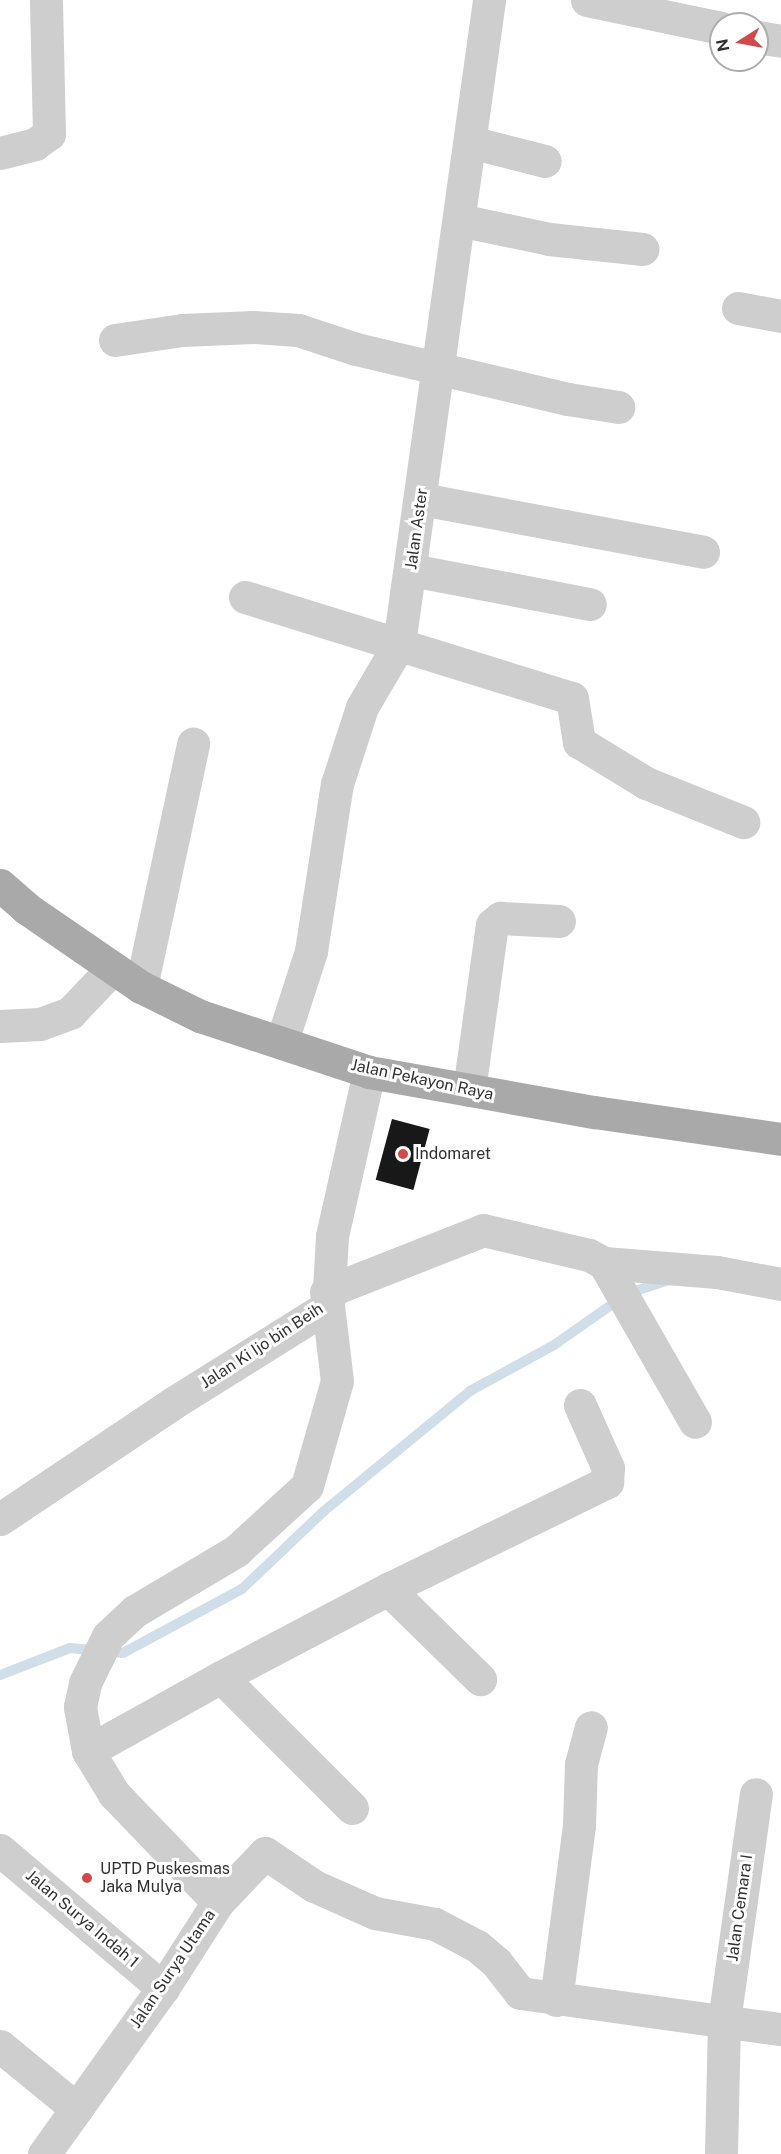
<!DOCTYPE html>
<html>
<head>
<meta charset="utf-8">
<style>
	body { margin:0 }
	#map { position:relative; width:781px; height:2154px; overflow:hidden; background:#fff; font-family:"Public Sans",sans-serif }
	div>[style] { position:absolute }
	.stream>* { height:10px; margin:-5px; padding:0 5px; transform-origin:5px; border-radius:5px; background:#d0deea }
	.building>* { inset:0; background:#181818; transform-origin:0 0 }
	.minor>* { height:33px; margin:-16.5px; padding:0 16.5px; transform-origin:16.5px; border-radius:16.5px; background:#cecece }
	.major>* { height:33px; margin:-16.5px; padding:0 16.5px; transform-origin:16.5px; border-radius:16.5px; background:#a9a9a9 }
	.dots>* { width:16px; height:16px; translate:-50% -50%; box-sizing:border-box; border:3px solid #fff; border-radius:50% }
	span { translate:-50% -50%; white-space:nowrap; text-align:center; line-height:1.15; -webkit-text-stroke:6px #fff; paint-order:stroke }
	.street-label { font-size:16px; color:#313131 }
	.poi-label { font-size:16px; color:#313131 }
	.left { translate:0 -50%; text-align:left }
	.north { position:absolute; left:709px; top:12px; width:60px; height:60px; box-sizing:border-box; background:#fff; border:2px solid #adadad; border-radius:50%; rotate:259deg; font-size:16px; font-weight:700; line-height:24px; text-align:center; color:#313131 }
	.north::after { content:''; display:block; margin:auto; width:21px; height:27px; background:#d2494a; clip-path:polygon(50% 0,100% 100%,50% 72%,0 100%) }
</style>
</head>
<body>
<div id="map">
	<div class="stream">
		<i style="left:635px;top:1291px;width:35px;rotate:-18deg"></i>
		<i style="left:0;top:1675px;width:75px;rotate:-21.1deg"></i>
		<i style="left:70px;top:1648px;width:53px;rotate:5.4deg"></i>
		<i style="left:123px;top:1653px;width:135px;rotate:-28.3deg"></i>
		<i style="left:242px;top:1589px;width:113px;rotate:-43.6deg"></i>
		<i style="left:324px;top:1511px;width:189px;rotate:-39.4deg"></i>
		<i style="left:470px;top:1391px;width:96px;rotate:-28.7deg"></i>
		<i style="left:554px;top:1345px;width:73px;rotate:-35deg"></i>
	</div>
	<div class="building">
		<i style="left:392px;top:1119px;width:39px;height:63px;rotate:15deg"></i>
	</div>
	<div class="minor">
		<i style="left:587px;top:0;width:137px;rotate:11.8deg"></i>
		<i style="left:757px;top:37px;width:24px;rotate:9deg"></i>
		<i style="left:470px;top:142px;width:77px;rotate:14.2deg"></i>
		<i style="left:0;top:153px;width:36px;rotate:-14deg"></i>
		<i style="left:35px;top:144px;width:17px;rotate:-36deg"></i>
		<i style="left:49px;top:134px;width:134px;rotate:-91.3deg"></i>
		<i style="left:459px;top:220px;width:92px;rotate:11.9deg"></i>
		<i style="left:549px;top:239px;width:94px;rotate:6.1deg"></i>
		<i style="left:738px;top:308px;width:44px;rotate:10.5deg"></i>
		<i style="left:115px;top:340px;width:68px;rotate:-8.5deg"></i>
		<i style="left:182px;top:330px;width:71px;rotate:-2.4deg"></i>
		<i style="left:253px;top:327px;width:45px;rotate:3.8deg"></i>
		<i style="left:298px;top:330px;width:61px;rotate:18.1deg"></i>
		<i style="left:356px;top:349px;width:218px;rotate:13.3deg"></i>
		<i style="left:568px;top:399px;width:51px;rotate:9.1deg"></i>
		<i style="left:421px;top:499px;width:287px;rotate:10.6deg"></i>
		<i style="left:411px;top:570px;width:182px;rotate:10.8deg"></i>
		<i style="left:245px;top:597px;width:342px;rotate:17.2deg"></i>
		<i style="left:572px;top:698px;width:45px;rotate:81deg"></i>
		<i style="left:579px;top:742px;width:79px;rotate:31.5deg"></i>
		<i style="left:646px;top:783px;width:105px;rotate:21.9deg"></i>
		<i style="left:141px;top:987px;width:249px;rotate:-77.9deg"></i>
		<i style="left:0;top:1026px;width:40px;rotate:-2.9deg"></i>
		<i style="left:40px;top:1024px;width:32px;rotate:-20deg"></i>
		<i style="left:70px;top:1013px;width:61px;rotate:-46.3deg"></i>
		<i style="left:282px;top:1041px;width:95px;rotate:-72.1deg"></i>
		<i style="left:311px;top:951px;width:169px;rotate:-81.2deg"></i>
		<i style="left:337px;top:784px;width:81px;rotate:-72deg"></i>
		<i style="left:362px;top:707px;width:73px;rotate:-59.6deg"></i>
		<i style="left:399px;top:644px;width:650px;rotate:-82.04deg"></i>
		<i style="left:469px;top:1090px;width:167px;rotate:-82.1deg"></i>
		<i style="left:492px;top:925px;width:11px;rotate:-41deg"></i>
		<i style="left:500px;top:918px;width:59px;rotate:2.9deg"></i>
		<i style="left:604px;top:1263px;width:113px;rotate:4.6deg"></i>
		<i style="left:717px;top:1272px;width:65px;rotate:10.6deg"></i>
		<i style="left:326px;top:1292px;width:169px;rotate:-21.5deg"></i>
		<i style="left:483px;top:1230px;width:109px;rotate:13.3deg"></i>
		<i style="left:589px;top:1255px;width:17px;rotate:28deg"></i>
		<i style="left:604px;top:1263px;width:183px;rotate:60.2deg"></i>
		<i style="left:0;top:1519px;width:208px;rotate:-33.8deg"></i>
		<i style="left:173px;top:1403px;width:183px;rotate:-32deg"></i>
		<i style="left:328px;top:1306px;width:70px;rotate:-86.7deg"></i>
		<i style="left:332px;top:1236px;width:168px;rotate:-77.3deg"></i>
		<i style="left:388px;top:1589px;width:244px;rotate:-26deg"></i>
		<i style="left:607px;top:1482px;width:14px;rotate:-86deg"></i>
		<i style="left:608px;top:1468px;width:69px;rotate:-114deg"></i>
		<i style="left:88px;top:1751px;width:152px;rotate:-29.1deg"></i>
		<i style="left:352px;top:1808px;width:185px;rotate:-135deg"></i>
		<i style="left:221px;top:1677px;width:189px;rotate:-27.8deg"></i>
		<i style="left:388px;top:1589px;width:129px;rotate:44.4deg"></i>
		<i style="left:0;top:1850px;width:214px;rotate:40.3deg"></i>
		<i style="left:218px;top:1902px;width:68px;rotate:-46.2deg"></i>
		<i style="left:265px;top:1853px;width:59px;rotate:34deg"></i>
		<i style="left:314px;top:1886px;width:67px;rotate:23.9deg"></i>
		<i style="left:375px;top:1913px;width:61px;rotate:10.4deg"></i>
		<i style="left:435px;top:1924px;width:47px;rotate:27.6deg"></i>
		<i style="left:477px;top:1946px;width:25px;rotate:40deg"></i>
		<i style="left:496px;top:1962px;width:39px;rotate:52deg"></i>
		<i style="left:520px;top:1993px;width:263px;rotate:7.9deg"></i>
		<i style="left:556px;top:2000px;width:176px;rotate:-82.5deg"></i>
		<i style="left:579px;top:1826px;width:62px;rotate:-88.2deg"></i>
		<i style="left:581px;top:1764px;width:38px;rotate:-75deg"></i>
		<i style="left:0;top:2046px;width:99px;rotate:39.3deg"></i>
		<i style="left:44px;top:2154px;width:204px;rotate:-54.4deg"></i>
		<i style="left:163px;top:1988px;width:102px;rotate:-57.4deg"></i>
		<i style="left:218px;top:1902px;width:150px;rotate:-133.9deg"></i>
		<i style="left:114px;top:1794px;width:50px;rotate:-121.2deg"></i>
		<i style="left:88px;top:1751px;width:45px;rotate:-100.3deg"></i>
		<i style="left:80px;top:1707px;width:25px;rotate:-78deg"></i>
		<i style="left:85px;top:1683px;width:52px;rotate:-63.9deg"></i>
		<i style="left:108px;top:1636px;width:37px;rotate:-43deg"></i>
		<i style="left:135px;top:1611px;width:117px;rotate:-30.7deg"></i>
		<i style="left:236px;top:1551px;width:96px;rotate:-42.5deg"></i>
		<i style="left:307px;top:1486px;width:109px;rotate:-74.1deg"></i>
		<i style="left:337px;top:1381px;width:76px;rotate:-96.8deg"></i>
		<i style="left:721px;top:2154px;width:133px;rotate:-88.7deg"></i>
		<i style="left:724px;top:2021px;width:229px;rotate:-82deg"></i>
	</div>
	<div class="major">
		<i style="left:0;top:885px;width:35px;rotate:41deg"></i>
		<i style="left:26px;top:908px;width:140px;rotate:34.5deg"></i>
		<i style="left:141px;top:987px;width:66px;rotate:26.2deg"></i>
		<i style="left:200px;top:1016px;width:178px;rotate:18.3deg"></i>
		<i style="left:369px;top:1072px;width:229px;rotate:10.1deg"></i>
		<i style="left:594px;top:1112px;width:189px;rotate:8.2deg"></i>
	</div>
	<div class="dots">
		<i style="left:403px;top:1154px;background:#d2494a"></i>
		<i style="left:87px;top:1878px;background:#d2494a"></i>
	</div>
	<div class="street-label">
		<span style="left:417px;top:529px;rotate:-82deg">Jalan Aster</span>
		<span style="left:422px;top:1080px;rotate:12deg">Jalan Pekayon Raya</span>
		<span style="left:262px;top:1346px;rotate:-33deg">Jalan Ki Ijo bin Beih</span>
		<span style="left:740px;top:1908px;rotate:-82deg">Jalan Cemara I</span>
		<span style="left:82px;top:1919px;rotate:40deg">Jalan Surya Indah 1</span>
		<span style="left:173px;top:1969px;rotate:-56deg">Jalan Surya Utama</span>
	</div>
	<div class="poi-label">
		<span class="left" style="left:415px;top:1154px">Indomaret</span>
		<span class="left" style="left:100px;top:1878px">UPTD Puskesmas<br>Jaka Mulya</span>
	</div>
	<div class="north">N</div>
</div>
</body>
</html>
